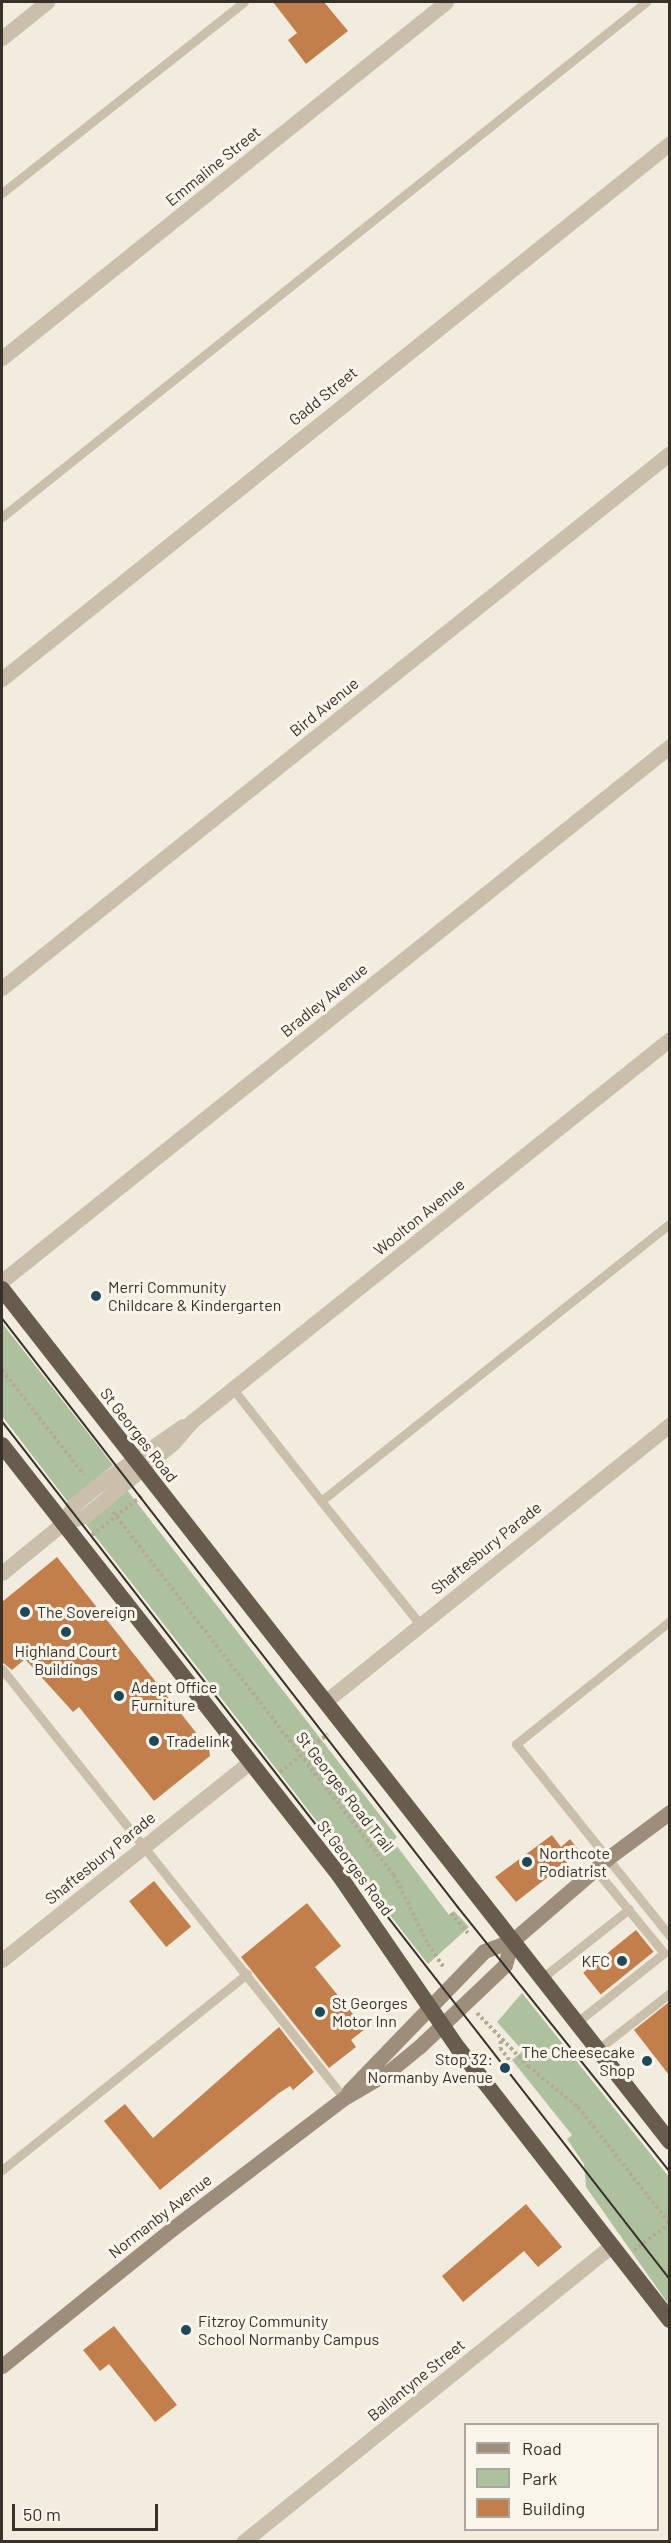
<!DOCTYPE html>
<html>
<head>
<meta charset="utf-8">
<style>
	body { margin:0 }
	#map { position:relative; width:671px; height:2543px; overflow:hidden; background:#f2ecde; font-family:Barlow,sans-serif }
	div>[style] { position:absolute }
	.green>* { inset:0; background:#aec19e }
	.building>* { inset:0; background:#c27f4c; transform-origin:0 0 }
	.path>* { height:4px; margin-top:-2px; transform-origin:0; background:repeating-linear-gradient(90deg,#b6a994 0 3px,transparent 0 6px) }
	.service>* { height:9px; margin:-4.5px; padding:0 4.5px; transform-origin:4.5px; border-radius:4.5px; background:#cabfaa }
	.minor>* { height:15px; margin:-7.5px; padding:0 7.5px; transform-origin:7.5px; border-radius:7.5px; background:#cabfaa }
	.secondary>* { height:15px; margin:-7.5px; padding:0 7.5px; transform-origin:7.5px; border-radius:7.5px; background:#9d8e7c }
	.trunk>* { height:16px; margin:-8px; padding:0 8px; transform-origin:8px; border-radius:8px; background:#685c4e }
	.tram>* { height:1.5px; margin:-0.75px; padding:0 0.75px; transform-origin:0.75px; border-radius:0.75px; background:#373129 }
	.dots>* { width:16px; height:16px; translate:-50% -50%; box-sizing:border-box; border:3px solid #f9f5eb; border-radius:50% }
	span { translate:-50% -50%; white-space:nowrap; text-align:center; line-height:1.15; -webkit-text-stroke:6px #f9f5eb; paint-order:stroke }
	.street-label { font-size:16px; color:#373129 }
	.poi-label { font-size:16px; color:#373129 }
	.left { translate:0 -50%; text-align:left }
	.right { translate:-100% -50%; text-align:right }
	.frame { position:absolute; inset:0; border:3px solid #373129; pointer-events:none }
	.legend { position:absolute; left:464px; top:2423px; width:195px; height:108px; box-sizing:border-box; background:#f9f5eb; border:2px solid #aba79d; margin:0; padding:8px 10px; list-style:none; font-size:18px; color:#373129 }
	.legend li { display:flex; align-items:center; gap:12px; height:30px }
	.legend b { width:30px; border:2px solid #aba79d }
	.scale { position:absolute; left:12px; top:2504px; width:146px; height:27px; box-sizing:border-box; border:3px solid #373129; border-top:0; padding-left:8px; font-size:18px; line-height:21px; white-space:nowrap; color:#373129; -webkit-text-stroke:4px #f9f5eb; paint-order:stroke }
</style>
</head>
<body>
<div id="map">
	<div class="green">
		<i style="clip-path:polygon(2px 1323px,113px 1465px,68px 1502px,2px 1416px)"></i>
		<i style="clip-path:polygon(127px 1490px,397px 1837px,393px 1841px,449px 1915px,454px 1911px,469px 1927px,428px 1964px,85px 1523px)"></i>
		<i style="clip-path:polygon(522px 1993px,669px 2177px,669px 2305px,586px 2187px,584px 2164px,567px 2139px,572px 2135px,512px 2060px,523px 2051px,497px 2022px)"></i>
	</div>
	<div class="building">
		<i style="clip-path:polygon(273px 2px,324px 2px,348px 31px,306px 64px,288px 40px,297px 33px)"></i>
		<i style="clip-path:polygon(57px 1557px,209px 1749px,210px 1756px,154px 1801px,79px 1707px,73px 1712px,25px 1659px,12px 1670px,2px 1662px,2px 1602px)"></i>
		<i style="clip-path:polygon(552px 1835px,561px 1847px,570px 1839px,580px 1852px,516px 1902px,495px 1877px)"></i>
		<i style="left:154px;top:1881px;width:59px;height:32px;rotate:51deg"></i>
		<i style="clip-path:polygon(307px 1903px,341px 1946px,315px 1967px,365px 2029px,351px 2040px,356px 2047px,329px 2068px,241px 1957px)"></i>
		<i style="left:636px;top:1930px;width:28px;height:68px;rotate:51deg"></i>
		<i style="clip-path:polygon(669px 2002px,669px 2075px,634px 2030px)"></i>
		<i style="clip-path:polygon(279px 2027px,314px 2072px,293px 2090px,290px 2086px,279px 2093px,160px 2190px,104px 2121px,125px 2104px,153px 2138px)"></i>
		<i style="clip-path:polygon(526px 2204px,562px 2247px,538px 2267px,524px 2251px,463px 2302px,442px 2276px)"></i>
		<i style="clip-path:polygon(114px 2326px,177px 2405px,155px 2422px,109px 2364px,100px 2371px,83px 2350px)"></i>
	</div>
	<div class="path">
		<i style="left:2px;top:1370px;width:133px;rotate:52deg"></i>
		<i style="left:113px;top:1512px;width:459px;rotate:52.3deg"></i>
		<i style="left:394px;top:1875px;width:77px;rotate:63.8deg"></i>
		<i style="left:428px;top:1944px;width:29px;rotate:56deg"></i>
		<i style="left:92px;top:1535px;width:65px;rotate:-38.1deg"></i>
		<i style="left:280px;top:1772px;width:61px;rotate:-38.4deg"></i>
		<i style="left:451px;top:1913px;width:26px;rotate:50deg"></i>
		<i style="left:477px;top:2013px;width:74px;rotate:46.1deg"></i>
		<i style="left:528px;top:2066px;width:65px;rotate:39.4deg"></i>
		<i style="left:578px;top:2107px;width:149px;rotate:51.8deg"></i>
		<i style="left:501px;top:2041px;width:7px;rotate:98deg"></i>
		<i style="left:500px;top:2048px;width:16px;rotate:52deg"></i>
		<i style="left:634px;top:2250px;width:44px;rotate:-36.6deg"></i>
	</div>
	<div class="service">
		<i style="left:2px;top:193px;width:308px;rotate:-38.3deg"></i>
		<i style="left:2px;top:517px;width:825px;rotate:-38.65deg"></i>
		<i style="left:233px;top:1389px;width:142px;rotate:51.8deg"></i>
		<i style="left:321px;top:1501px;width:446px;rotate:-38.5deg"></i>
		<i style="left:321px;top:1501px;width:158px;rotate:51.2deg"></i>
		<i style="left:670px;top:1621px;width:197px;rotate:141.4deg"></i>
		<i style="left:516px;top:1744px;width:246px;rotate:51.3deg"></i>
		<i style="left:2px;top:1669px;width:549px;rotate:51.44deg"></i>
		<i style="left:542px;top:1978px;width:111px;rotate:-38.4deg"></i>
		<i style="left:576px;top:2023px;width:112px;rotate:-38.5deg"></i>
		<i style="left:664px;top:1953px;width:109px;rotate:-129.4deg"></i>
		<i style="left:597px;top:2050px;width:93px;rotate:-38deg"></i>
		<i style="left:2px;top:2170px;width:314px;rotate:-38.7deg"></i>
	</div>
	<div class="minor">
		<i style="left:2px;top:38px;width:58px;rotate:-38.7deg"></i>
		<i style="left:2px;top:358px;width:569px;rotate:-38.72deg"></i>
		<i style="left:2px;top:679px;width:856px;rotate:-38.74deg"></i>
		<i style="left:2px;top:988px;width:856px;rotate:-38.69deg"></i>
		<i style="left:2px;top:1281px;width:856px;rotate:-38.69deg"></i>
		<i style="left:63px;top:1523px;width:23px;rotate:-18deg"></i>
		<i style="left:85px;top:1516px;width:114px;rotate:-39.7deg"></i>
		<i style="left:173px;top:1443px;width:28px;rotate:-49deg"></i>
		<i style="left:191px;top:1422px;width:613px;rotate:-38.65deg"></i>
		<i style="left:2px;top:1573px;width:79px;rotate:-39.3deg"></i>
		<i style="left:63px;top:1523px;width:21px;rotate:-59deg"></i>
		<i style="left:74px;top:1505px;width:26px;rotate:-40deg"></i>
		<i style="left:94px;top:1488px;width:108px;rotate:-34.9deg"></i>
		<i style="left:326px;top:1701px;width:442px;rotate:-38.8deg"></i>
		<i style="left:2px;top:1960px;width:317px;rotate:-38.6deg"></i>
		<i style="left:243px;top:2542px;width:472px;rotate:-38.8deg"></i>
	</div>
	<div class="secondary">
		<i style="left:349px;top:2091px;width:194px;rotate:-46deg"></i>
		<i style="left:484px;top:1951px;width:30px;rotate:-20deg"></i>
		<i style="left:512px;top:1941px;width:127px;rotate:-40.8deg"></i>
		<i style="left:608px;top:1858px;width:77px;rotate:-36.6deg"></i>
		<i style="left:2px;top:2366px;width:218px;rotate:-38.9deg"></i>
		<i style="left:172px;top:2229px;width:216px;rotate:-37.3deg"></i>
		<i style="left:344px;top:2098px;width:50px;rotate:-30.2deg"></i>
		<i style="left:387px;top:2073px;width:43px;rotate:-39.3deg"></i>
		<i style="left:420px;top:2046px;width:117px;rotate:-43.6deg"></i>
		<i style="left:505px;top:1965px;width:25px;rotate:-74deg"></i>
	</div>
	<div class="trunk">
		<i style="left:2px;top:1289px;width:1083px;rotate:51.93deg"></i>
		<i style="left:2px;top:1445px;width:546px;rotate:51.91deg"></i>
		<i style="left:339px;top:1875px;width:210px;rotate:55.5deg"></i>
		<i style="left:458px;top:2048px;width:345px;rotate:52.1deg"></i>
	</div>
	<div class="tram">
		<i style="left:2px;top:1318px;width:745px;rotate:52.25deg"></i>
		<i style="left:458px;top:1907px;width:339px;rotate:51.3deg"></i>
		<i style="left:2px;top:1421px;width:1087px;rotate:52.1deg"></i>
	</div>
	<div class="dots">
		<i style="left:96px;top:1296px;background:#204958"></i>
		<i style="left:25px;top:1612px;background:#204958"></i>
		<i style="left:66px;top:1632px;background:#204958"></i>
		<i style="left:119px;top:1696px;background:#204958"></i>
		<i style="left:154px;top:1741px;background:#204958"></i>
		<i style="left:527px;top:1862px;background:#204958"></i>
		<i style="left:622px;top:1961px;background:#204958"></i>
		<i style="left:320px;top:2012px;background:#204958"></i>
		<i style="left:647px;top:2061px;background:#204958"></i>
		<i style="left:505px;top:2068px;background:#204958"></i>
		<i style="left:186px;top:2330px;background:#204958"></i>
	</div>
	<div class="street-label">
		<span style="left:213px;top:166px;rotate:-39deg">Emmaline Street</span>
		<span style="left:323px;top:396px;rotate:-39deg">Gadd Street</span>
		<span style="left:324px;top:707px;rotate:-39deg">Bird Avenue</span>
		<span style="left:324px;top:1000px;rotate:-39deg">Bradley Avenue</span>
		<span style="left:419px;top:1217px;rotate:-39deg">Woolton Avenue</span>
		<span style="left:139px;top:1435px;rotate:52deg">St Georges Road</span>
		<span style="left:486px;top:1548px;rotate:-39deg">Shaftesbury Parade</span>
		<span style="left:345px;top:1792px;rotate:52deg">St Georges Road Trail</span>
		<span style="left:100px;top:1858px;rotate:-39deg">Shaftesbury Parade</span>
		<span style="left:355px;top:1868px;rotate:53deg">St Georges Road</span>
		<span style="left:160px;top:2216px;rotate:-38deg">Normanby Avenue</span>
		<span style="left:416px;top:2380px;rotate:-39deg">Ballantyne Street</span>
	</div>
	<div class="poi-label">
		<span class="left" style="left:108px;top:1296px">Merri Community<br>Childcare &amp; Kindergarten</span>
		<span class="left" style="left:37px;top:1612px">The Sovereign</span>
		<span style="left:66px;top:1660px">Highland Court<br>Buildings</span>
		<span class="left" style="left:131px;top:1696px">Adept Office<br>Furniture</span>
		<span class="left" style="left:166px;top:1741px">Tradelink</span>
		<span class="left" style="left:539px;top:1862px">Northcote<br>Podiatrist</span>
		<span class="right" style="left:610px;top:1961px">KFC</span>
		<span class="left" style="left:332px;top:2012px">St Georges<br>Motor Inn</span>
		<span class="right" style="left:635px;top:2061px">The Cheesecake<br>Shop</span>
		<span class="right" style="left:493px;top:2068px">Stop 32:<br>Normanby Avenue</span>
		<span class="left" style="left:198px;top:2330px">Fitzroy Community<br>School Normanby Campus</span>
	</div>
	<div class="frame"></div>
	<ul class="legend">
	<li><b style="height:8px;background:#9d8e7c"></b>Road</li>
	<li><b style="height:16px;background:#aec19e"></b>Park</li>
	<li><b style="height:16px;background:#c27f4c"></b>Building</li>
	</ul>
	<div class="scale">50 m</div>
</div>
</body>
</html>
